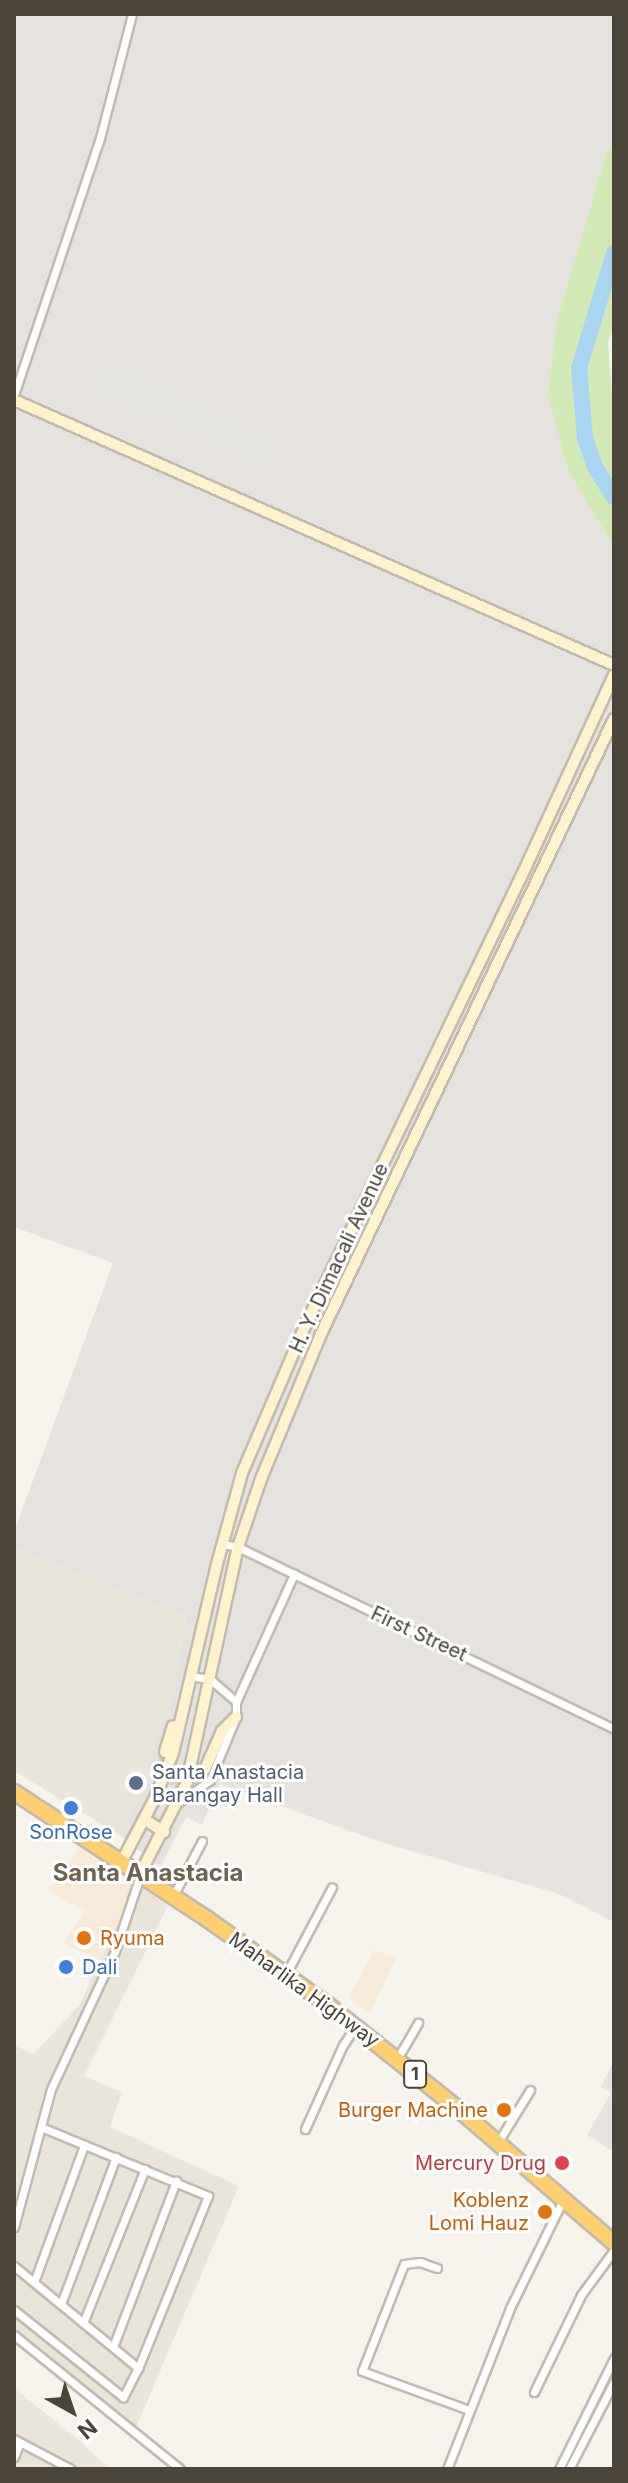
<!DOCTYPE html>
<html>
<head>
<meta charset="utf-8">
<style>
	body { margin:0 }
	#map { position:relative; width:628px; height:2483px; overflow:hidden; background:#f6f3ec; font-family:Inter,sans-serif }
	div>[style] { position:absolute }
	.residential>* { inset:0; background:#eae5da }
	.commercial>* { inset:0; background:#f7ead8 }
	.industrial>* { inset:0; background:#e6e2dd }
	.green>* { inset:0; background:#d2eab5 }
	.parking>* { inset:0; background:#e5e3e0 }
	.river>* { height:16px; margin:-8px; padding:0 8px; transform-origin:8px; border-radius:8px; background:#a9d4f2 }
	.secondary-tunnel>* { height:10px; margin-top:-5px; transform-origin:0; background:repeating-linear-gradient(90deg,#d4d0c8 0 10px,transparent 0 15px) }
	.roads { filter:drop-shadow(2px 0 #c2bbae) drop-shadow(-2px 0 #c2bbae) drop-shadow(0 2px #c2bbae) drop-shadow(0 -2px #c2bbae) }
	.street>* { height:7px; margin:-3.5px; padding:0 3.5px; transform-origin:3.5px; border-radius:3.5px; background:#fff }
	.secondary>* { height:10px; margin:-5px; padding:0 5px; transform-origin:5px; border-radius:5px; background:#fff3cd }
	.highway>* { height:14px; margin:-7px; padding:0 7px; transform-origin:7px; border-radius:7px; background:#ffcf6e }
	.dots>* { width:22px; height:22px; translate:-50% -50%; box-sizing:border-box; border:4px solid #fff; border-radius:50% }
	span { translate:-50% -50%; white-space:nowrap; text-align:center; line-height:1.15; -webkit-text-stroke:6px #fff; paint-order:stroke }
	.shield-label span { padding:2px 6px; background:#fff; border:2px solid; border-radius:6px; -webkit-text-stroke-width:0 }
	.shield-label { font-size:18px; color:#4b4439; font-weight:700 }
	.street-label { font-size:20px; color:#4b4439 }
	.service-label { font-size:20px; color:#4e5e75 }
	.left { translate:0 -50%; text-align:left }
	.shop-label { font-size:20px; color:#366cbe }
	.food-label { font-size:20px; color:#c56008 }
	.right { translate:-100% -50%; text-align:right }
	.health-label { font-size:20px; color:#be3a42 }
	.quarter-label { font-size:24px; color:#6e6250; font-weight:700 }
	.frame { position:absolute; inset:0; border:16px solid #4b4439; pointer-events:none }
	.north { position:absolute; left:32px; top:2371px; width:80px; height:80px; -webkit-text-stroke:6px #fff; paint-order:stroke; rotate:140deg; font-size:22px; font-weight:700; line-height:32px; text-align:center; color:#4b4439 }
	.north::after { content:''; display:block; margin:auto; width:28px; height:36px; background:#4b4439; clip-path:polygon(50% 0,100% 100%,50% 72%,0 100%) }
</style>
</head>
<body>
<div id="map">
	<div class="residential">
		<i style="clip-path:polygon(14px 1548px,186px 1617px,173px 1692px,149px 1769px,152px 1770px,121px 1836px,14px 1771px)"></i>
		<i style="clip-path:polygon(130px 1879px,168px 1906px,84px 2076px,122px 2092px,110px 2127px,239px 2186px,135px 2430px,14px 2332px,14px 2045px,34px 2054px,80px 2004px,124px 1907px)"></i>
		<i style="clip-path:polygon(14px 2388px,81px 2442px,109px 2469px,14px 2469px)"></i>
	</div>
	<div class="commercial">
		<i style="clip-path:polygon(79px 1848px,130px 1879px,124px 1907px,101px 1960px,63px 1943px,85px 1911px,49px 1891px)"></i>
		<i style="clip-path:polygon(374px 1950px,396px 1958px,370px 2013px,349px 1998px)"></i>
	</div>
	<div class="industrial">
		<i style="clip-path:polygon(14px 14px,614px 14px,614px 147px,607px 151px,556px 324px,548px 396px,568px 471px,614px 547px,614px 1922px,559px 1894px,381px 1842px,220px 1784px,202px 1825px,186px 1817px,160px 1867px,121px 1836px,152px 1770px,148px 1768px,173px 1692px,186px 1617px,14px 1548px,14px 1532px,113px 1263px,14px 1227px)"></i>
		<i style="clip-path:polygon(614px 2060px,614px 2152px,587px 2135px,611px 2093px,601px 2087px)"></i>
	</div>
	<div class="green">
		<i style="clip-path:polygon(614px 147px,614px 326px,608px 343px,614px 416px,614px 547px,568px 471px,548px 396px,556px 324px,607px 151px)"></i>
	</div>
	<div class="parking">
		<i style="clip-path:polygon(103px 361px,284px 445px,272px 467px,95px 392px)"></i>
	</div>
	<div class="river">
		<i style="left:614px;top:253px;width:120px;rotate:106.9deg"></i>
		<i style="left:579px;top:368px;width:70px;rotate:85.1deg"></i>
		<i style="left:585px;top:438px;width:31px;rotate:71deg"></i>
		<i style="left:595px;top:467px;width:36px;rotate:58deg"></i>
	</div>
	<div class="secondary-tunnel">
		<i style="left:165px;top:1752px;width:18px;rotate:99deg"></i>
		<i style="left:162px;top:1770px;width:18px;rotate:45deg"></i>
		<i style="left:175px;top:1783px;width:18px"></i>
		<i style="left:193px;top:1783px;width:18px;rotate:-49deg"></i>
	</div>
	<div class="roads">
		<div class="street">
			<i style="left:14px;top:395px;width:271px;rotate:-71.5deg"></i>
			<i style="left:100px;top:138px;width:128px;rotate:-75.5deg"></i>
			<i style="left:223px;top:1544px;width:15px;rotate:11deg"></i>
			<i style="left:238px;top:1547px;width:418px;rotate:25.8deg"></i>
			<i style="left:189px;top:1676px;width:21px;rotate:8deg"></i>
			<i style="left:210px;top:1679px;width:35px;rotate:41deg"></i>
			<i style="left:179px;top:1802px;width:38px;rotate:-35deg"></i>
			<i style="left:210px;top:1780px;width:68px;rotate:-67.6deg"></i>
			<i style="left:236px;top:1717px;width:15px;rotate:-90deg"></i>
			<i style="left:236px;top:1702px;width:141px;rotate:-65.6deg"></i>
			<i style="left:173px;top:1896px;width:62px;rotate:-62.2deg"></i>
			<i style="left:286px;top:1974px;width:98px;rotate:-62.1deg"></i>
			<i style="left:397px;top:2059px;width:42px;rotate:-59.7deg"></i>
			<i style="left:41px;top:2127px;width:181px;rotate:22.4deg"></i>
			<i style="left:208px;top:2196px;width:186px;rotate:112.1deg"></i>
			<i style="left:305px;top:2129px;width:92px;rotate:-65.7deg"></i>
			<i style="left:343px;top:2045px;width:22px;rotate:-56deg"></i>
			<i style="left:498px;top:2142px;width:61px;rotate:-58.4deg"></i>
			<i style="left:14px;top:2227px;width:143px;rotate:-75deg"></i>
			<i style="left:51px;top:2089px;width:152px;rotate:-65.1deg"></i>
			<i style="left:115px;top:1951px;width:79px;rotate:-71.6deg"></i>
			<i style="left:14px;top:2266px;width:161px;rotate:39.4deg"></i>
			<i style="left:138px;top:2368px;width:33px;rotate:117deg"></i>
			<i style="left:123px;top:2397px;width:139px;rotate:-141.4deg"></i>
			<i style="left:437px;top:2268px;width:18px;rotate:-161deg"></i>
			<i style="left:420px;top:2262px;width:16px;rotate:173deg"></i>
			<i style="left:404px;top:2264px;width:115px;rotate:111.4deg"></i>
			<i style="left:362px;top:2371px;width:114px;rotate:20deg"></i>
			<i style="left:34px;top:2282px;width:146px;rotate:-69.9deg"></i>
			<i style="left:61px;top:2304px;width:157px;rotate:-69.5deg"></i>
			<i style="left:83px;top:2323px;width:166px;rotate:-68.1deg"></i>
			<i style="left:14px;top:2335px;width:213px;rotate:38.9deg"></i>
			<i style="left:113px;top:2347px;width:178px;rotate:-69.2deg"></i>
			<i style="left:534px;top:2392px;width:108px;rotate:-64.1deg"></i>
			<i style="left:581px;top:2295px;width:56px;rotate:-53.7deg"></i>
			<i style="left:14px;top:2439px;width:64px;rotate:27.8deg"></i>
			<i style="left:14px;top:2457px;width:16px;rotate:-68deg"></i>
			<i style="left:447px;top:2469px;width:173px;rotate:-68.6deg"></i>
			<i style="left:510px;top:2308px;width:120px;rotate:-63.9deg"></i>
			<i style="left:559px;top:2469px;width:124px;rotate:-63.6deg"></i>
			<i style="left:569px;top:2469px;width:98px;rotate:-62.7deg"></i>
		</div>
		<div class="secondary">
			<i style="left:14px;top:400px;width:656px;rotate:23.83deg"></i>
			<i style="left:165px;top:1752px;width:27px;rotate:-73deg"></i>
			<i style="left:205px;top:1769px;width:42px;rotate:-65.9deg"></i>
			<i style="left:222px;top:1731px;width:20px;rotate:-45deg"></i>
			<i style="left:144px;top:1819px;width:24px;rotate:33deg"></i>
			<i style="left:122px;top:1861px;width:71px;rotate:-62.4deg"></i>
			<i style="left:155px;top:1798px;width:48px;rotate:-68.2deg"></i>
			<i style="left:173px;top:1753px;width:194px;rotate:-76.9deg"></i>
			<i style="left:217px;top:1564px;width:94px;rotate:-74.6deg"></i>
			<i style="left:242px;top:1473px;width:160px;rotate:-66.8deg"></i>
			<i style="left:305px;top:1326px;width:500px;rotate:-64.31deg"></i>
			<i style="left:522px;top:875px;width:220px;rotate:-65.3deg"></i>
			<i style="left:140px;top:1874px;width:103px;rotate:-62.9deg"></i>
			<i style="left:187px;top:1782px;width:240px;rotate:-77.8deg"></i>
			<i style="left:238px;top:1547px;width:72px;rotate:-71.3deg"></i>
			<i style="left:261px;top:1479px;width:157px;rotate:-67.5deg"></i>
			<i style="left:321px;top:1334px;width:681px;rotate:-64.53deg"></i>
		</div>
		<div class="highway">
			<i style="left:14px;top:1792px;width:230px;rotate:33.3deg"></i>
			<i style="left:206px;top:1918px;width:150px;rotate:35.5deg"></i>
			<i style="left:328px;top:2005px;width:164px;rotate:38.6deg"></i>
			<i style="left:456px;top:2107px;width:208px;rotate:40.7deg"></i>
		</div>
	</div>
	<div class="dots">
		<i style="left:136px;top:1783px;background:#5c6f8a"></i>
		<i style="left:71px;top:1808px;background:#3f7fe0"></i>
		<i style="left:84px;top:1938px;background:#e8710a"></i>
		<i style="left:66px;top:1967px;background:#3f7fe0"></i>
		<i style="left:504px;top:2110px;background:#e8710a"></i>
		<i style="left:562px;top:2163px;background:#e0444e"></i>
		<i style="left:545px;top:2212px;background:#e8710a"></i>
	</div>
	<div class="shield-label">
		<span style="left:415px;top:2074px">1</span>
	</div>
	<div class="street-label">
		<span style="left:339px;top:1258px;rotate:-65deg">H. Y. Dimacali Avenue</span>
		<span style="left:419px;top:1634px;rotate:25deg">First Street</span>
		<span style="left:304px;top:1990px;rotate:36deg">Maharlika Highway</span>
	</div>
	<div class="service-label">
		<span class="left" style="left:152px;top:1784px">Santa Anastacia<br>Barangay Hall</span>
	</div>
	<div class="shop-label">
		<span style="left:71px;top:1832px">SonRose</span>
		<span class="left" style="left:82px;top:1967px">Dali</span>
	</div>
	<div class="food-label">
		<span class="left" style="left:100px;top:1938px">Ryuma</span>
		<span class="right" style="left:488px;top:2110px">Burger Machine</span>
		<span class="right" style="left:529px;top:2212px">Koblenz<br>Lomi Hauz</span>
	</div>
	<div class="health-label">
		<span class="right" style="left:546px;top:2163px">Mercury Drug</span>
	</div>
	<div class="quarter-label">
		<span style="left:148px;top:1873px">Santa Anastacia</span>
	</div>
	<div class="frame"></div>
	<div class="north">N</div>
</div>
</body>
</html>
